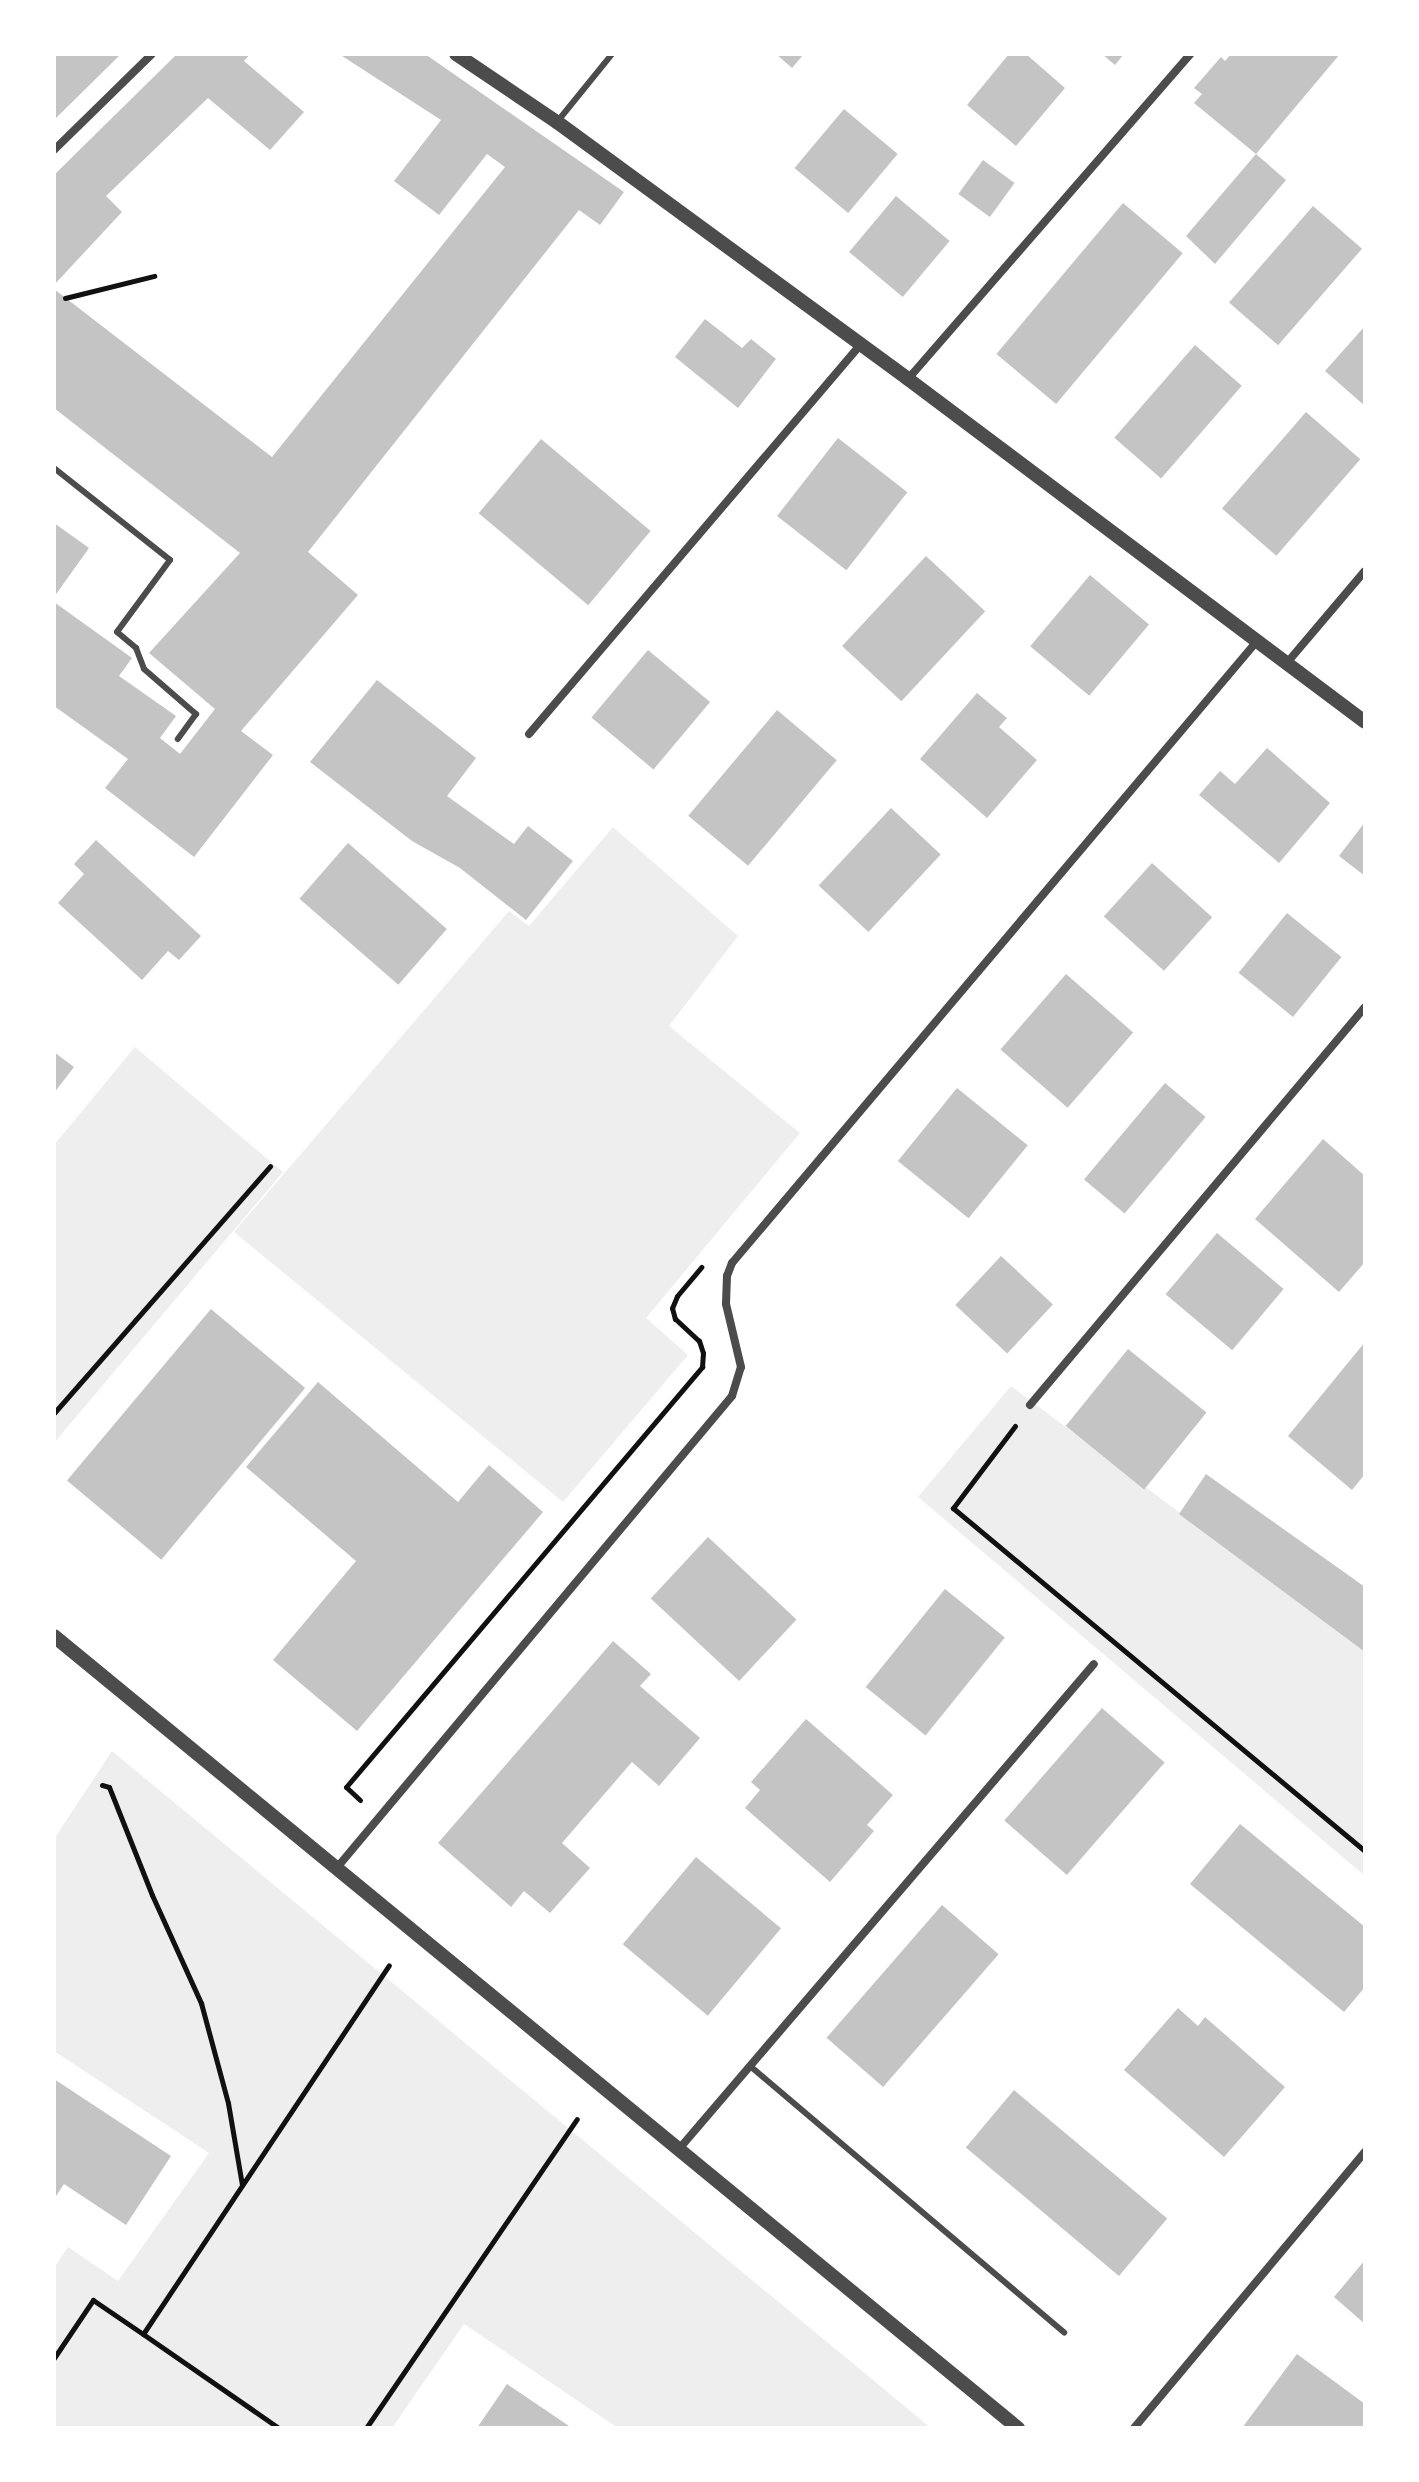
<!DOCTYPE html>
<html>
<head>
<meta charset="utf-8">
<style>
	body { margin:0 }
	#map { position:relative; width:1419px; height:2482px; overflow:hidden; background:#fff; font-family:"Archivo Narrow",sans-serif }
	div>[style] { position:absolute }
	.green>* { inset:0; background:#eee }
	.building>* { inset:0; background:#c4c4c4; transform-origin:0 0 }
	.path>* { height:5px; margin:-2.5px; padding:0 2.5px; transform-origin:2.5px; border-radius:2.5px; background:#111 }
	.service>* { height:6px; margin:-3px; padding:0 3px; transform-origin:3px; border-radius:3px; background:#4c4c4c }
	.minor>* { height:8px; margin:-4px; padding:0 4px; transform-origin:4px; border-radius:4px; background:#4c4c4c }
	.tertiary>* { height:14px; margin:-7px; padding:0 7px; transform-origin:7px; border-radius:7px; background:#4c4c4c }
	span { translate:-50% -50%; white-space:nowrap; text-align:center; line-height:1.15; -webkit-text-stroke:6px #fff; paint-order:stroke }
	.frame { position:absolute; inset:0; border:56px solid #fff; pointer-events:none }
</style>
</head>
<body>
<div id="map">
	<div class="green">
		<i style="clip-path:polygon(613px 827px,738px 936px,669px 1026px,800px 1133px,646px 1318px,688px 1355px,563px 1502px,234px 1232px,509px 911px,529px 926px)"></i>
		<i style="clip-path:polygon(135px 1047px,283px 1172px,54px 1443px,54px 1145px)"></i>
		<i style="clip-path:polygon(1011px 1386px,1365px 1652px,1365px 1876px,918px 1497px)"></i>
		<i style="clip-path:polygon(112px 1751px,931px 2428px,618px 2428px,464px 2324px,392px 2428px,54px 2428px,54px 2268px,68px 2247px,118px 2281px,209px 2153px,54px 2051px,54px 1839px)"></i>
	</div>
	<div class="building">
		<i style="clip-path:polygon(54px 54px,121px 54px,54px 120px)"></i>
		<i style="clip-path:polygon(177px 54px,250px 54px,244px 61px,304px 112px,270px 150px,208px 98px,106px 196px,122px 212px,54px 285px,54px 175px)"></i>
		<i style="clip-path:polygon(339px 54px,425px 54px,624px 192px,600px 225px,579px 210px,308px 552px,358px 595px,241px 731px,273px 755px,194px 857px,105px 788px,128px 759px,54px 706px,54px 602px,132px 658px,119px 676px,176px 716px,160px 738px,180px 754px,215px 709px,149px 653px,240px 553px,54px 408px,54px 289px,272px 457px,505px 167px,487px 154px,439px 215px,394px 181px,441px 120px)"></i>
		<i style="clip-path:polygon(776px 54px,804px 54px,792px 68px)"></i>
		<i style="clip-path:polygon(1009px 54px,1026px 54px,1065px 88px,1016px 146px,967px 105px)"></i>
		<i style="clip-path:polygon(1102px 54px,1124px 54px,1115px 65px)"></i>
		<i style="clip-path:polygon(1231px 54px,1340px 54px,1256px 154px,1286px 180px,1215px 264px,1186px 236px,1256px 154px,1194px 103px,1202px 94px,1194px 88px,1221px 57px,1225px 61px)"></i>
		<i style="left:844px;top:109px;width:70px;height:77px;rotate:40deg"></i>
		<i style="left:983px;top:160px;width:39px;height:42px;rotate:36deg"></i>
		<i style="left:896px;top:196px;width:70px;height:73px;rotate:40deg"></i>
		<i style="left:1123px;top:203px;width:78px;height:197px;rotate:40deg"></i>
		<i style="left:1313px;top:206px;width:65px;height:128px;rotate:41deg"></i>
		<i style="clip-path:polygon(705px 319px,742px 348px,751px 339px,776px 359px,738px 408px,675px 357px)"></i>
		<i style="clip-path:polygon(1365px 326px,1365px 406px,1325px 371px)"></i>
		<i style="left:1195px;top:345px;width:62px;height:123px;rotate:41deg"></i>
		<i style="left:1306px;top:412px;width:72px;height:128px;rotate:41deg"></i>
		<i style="left:838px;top:438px;width:88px;height:99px;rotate:38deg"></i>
		<i style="left:541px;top:439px;width:143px;height:97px;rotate:40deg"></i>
		<i style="clip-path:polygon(54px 523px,89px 548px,54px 597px)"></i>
		<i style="left:926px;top:556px;width:81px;height:123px;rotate:43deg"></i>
		<i style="left:1090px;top:575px;width:77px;height:93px;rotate:40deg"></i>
		<i style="left:648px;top:650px;width:81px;height:88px;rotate:40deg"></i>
		<i style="clip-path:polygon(377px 680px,476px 758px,447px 796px,514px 844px,528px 826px,573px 861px,526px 920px,460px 868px,412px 841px,310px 762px)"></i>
		<i style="clip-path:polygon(977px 693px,1007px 718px,999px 727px,1037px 760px,987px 818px,920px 759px)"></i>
		<i style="left:777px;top:710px;width:78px;height:138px;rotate:40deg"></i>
		<i style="clip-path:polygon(1267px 748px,1330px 803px,1279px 863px,1199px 795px,1220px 771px,1235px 784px)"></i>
		<i style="left:891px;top:808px;width:68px;height:106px;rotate:43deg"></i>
		<i style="clip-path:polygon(1365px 822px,1365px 876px,1339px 856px)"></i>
		<i style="clip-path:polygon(96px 840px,201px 936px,179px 960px,168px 951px,142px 980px,58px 903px,84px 874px,74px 864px)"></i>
		<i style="left:348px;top:843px;width:131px;height:74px;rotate:41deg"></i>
		<i style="left:1152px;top:863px;width:81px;height:72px;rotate:42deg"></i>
		<i style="left:1287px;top:913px;width:70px;height:77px;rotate:39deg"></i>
		<i style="left:1066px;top:974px;width:89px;height:100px;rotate:41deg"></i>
		<i style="clip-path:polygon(54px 1052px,74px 1067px,54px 1093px)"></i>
		<i style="left:1165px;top:1083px;width:53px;height:126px;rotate:40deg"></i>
		<i style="left:957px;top:1088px;width:91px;height:94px;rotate:39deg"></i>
		<i style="clip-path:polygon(1323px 1139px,1365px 1176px,1365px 1262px,1339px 1292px,1255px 1219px)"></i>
		<i style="left:1217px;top:1233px;width:87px;height:80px;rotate:40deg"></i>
		<i style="left:1001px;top:1256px;width:71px;height:67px;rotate:43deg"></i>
		<i style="left:211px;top:1309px;width:123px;height:224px;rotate:40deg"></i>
		<i style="clip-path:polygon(1365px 1342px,1365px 1474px,1352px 1490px,1288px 1436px)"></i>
		<i style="left:1128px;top:1349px;width:101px;height:99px;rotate:39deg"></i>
		<i style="clip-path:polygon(318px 1382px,458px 1502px,489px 1465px,543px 1512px,357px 1731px,273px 1660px,356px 1561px,246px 1467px)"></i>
		<i style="clip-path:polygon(1206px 1474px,1365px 1587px,1365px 1652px,1179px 1514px)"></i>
		<i style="left:708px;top:1537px;width:121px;height:84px;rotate:43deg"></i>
		<i style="left:945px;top:1589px;width:77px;height:126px;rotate:39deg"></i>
		<i style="clip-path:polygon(613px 1641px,651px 1674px,640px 1686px,700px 1738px,659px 1786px,632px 1762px,562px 1843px,590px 1868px,550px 1913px,524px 1891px,511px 1907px,438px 1843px)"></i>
		<i style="left:1102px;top:1708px;width:83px;height:149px;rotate:41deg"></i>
		<i style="clip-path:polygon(806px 1719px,893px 1795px,867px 1825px,874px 1831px,830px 1882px,745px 1808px,760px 1790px,751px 1782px)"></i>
		<i style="clip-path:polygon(1240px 1824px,1365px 1927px,1365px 1987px,1344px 2012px,1190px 1884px)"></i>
		<i style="left:696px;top:1857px;width:111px;height:114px;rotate:40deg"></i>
		<i style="left:942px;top:1905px;width:75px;height:176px;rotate:41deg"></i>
		<i style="clip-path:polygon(1178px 2008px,1198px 2026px,1205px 2017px,1285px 2087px,1224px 2157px,1124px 2070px)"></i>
		<i style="clip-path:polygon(54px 2079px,171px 2156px,126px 2225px,64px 2184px,54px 2199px)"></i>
		<i style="left:1014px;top:2090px;width:200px;height:75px;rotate:40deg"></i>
		<i style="clip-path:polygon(1365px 2260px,1365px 2324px,1334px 2297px)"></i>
		<i style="clip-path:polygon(1297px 2354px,1365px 2404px,1365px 2428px,1242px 2428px)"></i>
		<i style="clip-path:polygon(507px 2384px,572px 2428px,477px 2428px)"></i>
	</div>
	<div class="path">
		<i style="left:65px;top:298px;width:92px;rotate:-13.9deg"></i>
		<i style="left:54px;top:1413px;width:328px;rotate:-48.8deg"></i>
		<i style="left:1015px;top:1426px;width:103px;rotate:127.1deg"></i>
		<i style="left:953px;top:1508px;width:536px;rotate:39.78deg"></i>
		<i style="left:102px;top:1785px;width:7px;rotate:16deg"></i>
		<i style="left:109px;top:1787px;width:116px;rotate:68.3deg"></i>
		<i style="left:152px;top:1895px;width:119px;rotate:65.6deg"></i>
		<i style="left:201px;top:2003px;width:104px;rotate:74.9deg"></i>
		<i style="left:228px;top:2103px;width:83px;rotate:80.3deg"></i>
		<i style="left:360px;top:1800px;width:19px;rotate:-137deg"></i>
		<i style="left:346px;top:1787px;width:551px;rotate:-49.71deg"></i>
		<i style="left:702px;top:1367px;width:14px;rotate:-86deg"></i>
		<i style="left:703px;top:1353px;width:13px;rotate:-108deg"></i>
		<i style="left:699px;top:1341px;width:33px;rotate:-137deg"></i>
		<i style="left:675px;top:1319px;width:11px;rotate:-105deg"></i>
		<i style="left:672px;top:1308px;width:13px;rotate:-67deg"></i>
		<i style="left:677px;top:1296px;width:38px;rotate:-50deg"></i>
		<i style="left:143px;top:2334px;width:165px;rotate:34.7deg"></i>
		<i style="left:54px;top:2358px;width:70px;rotate:-56.1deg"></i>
		<i style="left:93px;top:2300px;width:60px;rotate:34.2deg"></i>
		<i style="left:143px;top:2334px;width:443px;rotate:-56.3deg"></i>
		<i style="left:366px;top:2428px;width:374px;rotate:-55.7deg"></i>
	</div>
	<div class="service">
		<i style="left:557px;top:122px;width:87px;rotate:-51deg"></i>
		<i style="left:54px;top:468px;width:148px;rotate:38.4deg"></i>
		<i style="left:170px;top:560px;width:89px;rotate:126.4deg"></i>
		<i style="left:117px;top:632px;width:25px;rotate:40deg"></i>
		<i style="left:136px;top:648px;width:22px;rotate:69deg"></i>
		<i style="left:144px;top:669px;width:69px;rotate:40.9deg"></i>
		<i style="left:196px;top:714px;width:31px;rotate:126deg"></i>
		<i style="left:750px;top:2066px;width:412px;rotate:40.3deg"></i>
	</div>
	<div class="minor">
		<i style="left:54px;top:150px;width:137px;rotate:-44.4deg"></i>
		<i style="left:908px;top:379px;width:431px;rotate:-49deg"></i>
		<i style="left:1286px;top:664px;width:122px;rotate:-49.7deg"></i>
		<i style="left:529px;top:734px;width:512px;rotate:-49.59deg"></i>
		<i style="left:1030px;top:1405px;width:520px;rotate:-49.91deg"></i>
		<i style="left:335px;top:1870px;width:618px;rotate:-50.05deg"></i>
		<i style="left:732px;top:1396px;width:30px;rotate:-73deg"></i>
		<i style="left:741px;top:1367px;width:65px;rotate:-103.4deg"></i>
		<i style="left:726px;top:1304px;width:28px;rotate:-88deg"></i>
		<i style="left:727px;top:1276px;width:14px;rotate:-69deg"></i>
		<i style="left:732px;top:1263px;width:814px;rotate:-49.83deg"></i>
		<i style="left:679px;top:2149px;width:638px;rotate:-49.45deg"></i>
		<i style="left:1134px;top:2428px;width:360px;rotate:-50.1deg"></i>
	</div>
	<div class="tertiary">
		<i style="left:456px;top:54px;width:122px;rotate:34deg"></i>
		<i style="left:557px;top:122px;width:435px;rotate:36.2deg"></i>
		<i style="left:908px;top:379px;width:571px;rotate:36.89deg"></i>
		<i style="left:54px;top:1636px;width:1248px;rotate:39.41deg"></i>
	</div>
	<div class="frame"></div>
</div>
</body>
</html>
